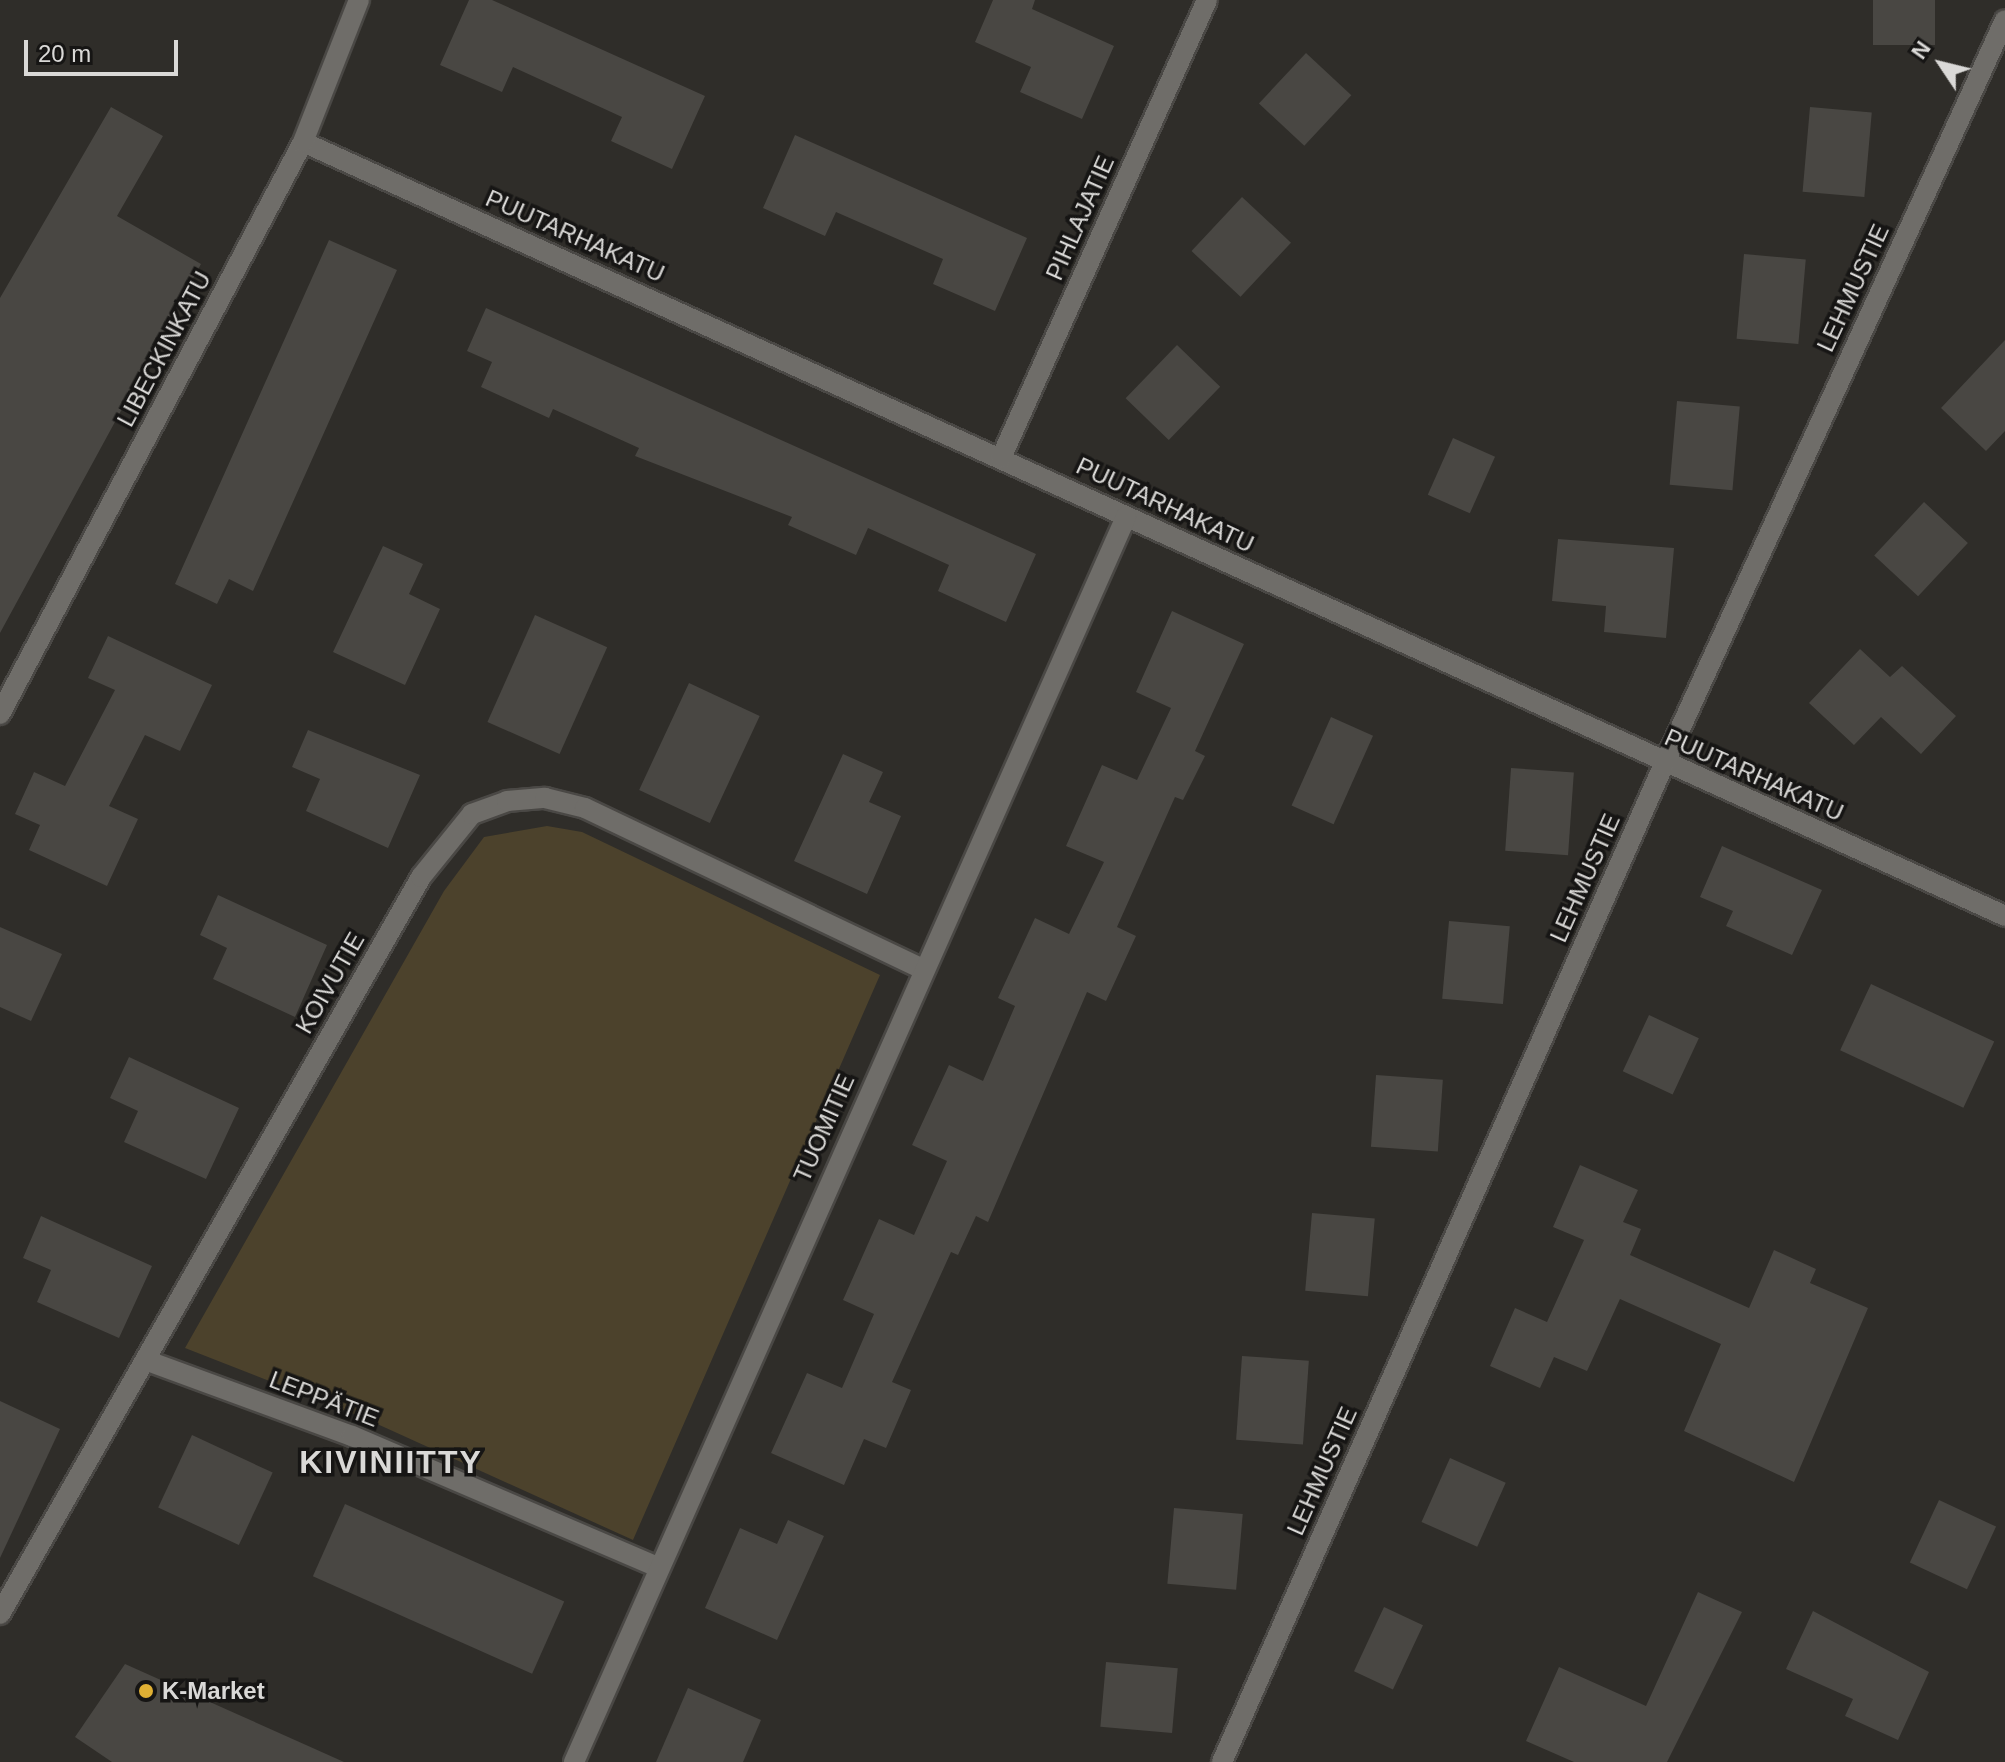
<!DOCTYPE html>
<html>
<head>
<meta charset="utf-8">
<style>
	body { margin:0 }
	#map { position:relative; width:2005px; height:1762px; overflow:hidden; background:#2f2d29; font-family:Arial,sans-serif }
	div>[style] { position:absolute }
	.green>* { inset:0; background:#4c422c }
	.building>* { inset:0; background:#494743; transform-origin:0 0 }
	.roads { filter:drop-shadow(2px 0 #4a4845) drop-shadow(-2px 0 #4a4845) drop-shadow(0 2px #4a4845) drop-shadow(0 -2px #4a4845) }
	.minor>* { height:20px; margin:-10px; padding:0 10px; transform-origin:10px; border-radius:10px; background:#6f6d69 }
	.dots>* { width:22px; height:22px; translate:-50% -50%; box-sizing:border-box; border:4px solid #161514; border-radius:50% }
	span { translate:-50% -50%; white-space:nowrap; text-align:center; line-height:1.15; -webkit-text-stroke:7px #161514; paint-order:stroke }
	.street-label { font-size:24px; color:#dad9d7 }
	.poi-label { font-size:24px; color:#dad9d7; font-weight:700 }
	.left { translate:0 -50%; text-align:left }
	.district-label { font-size:32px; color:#dad9d7; font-weight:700; letter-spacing:2px }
	.north { position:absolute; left:1901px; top:24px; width:80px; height:80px; -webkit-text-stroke:6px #161514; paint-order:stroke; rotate:305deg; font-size:22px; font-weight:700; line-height:32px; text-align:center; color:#dad9d7 }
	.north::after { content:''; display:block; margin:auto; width:28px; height:36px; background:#dad9d7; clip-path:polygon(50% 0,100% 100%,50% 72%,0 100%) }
	.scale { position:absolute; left:24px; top:40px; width:154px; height:36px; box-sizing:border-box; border:4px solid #dad9d7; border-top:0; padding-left:10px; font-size:24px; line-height:28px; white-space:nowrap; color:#dad9d7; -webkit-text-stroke:6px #161514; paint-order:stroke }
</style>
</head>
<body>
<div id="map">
	<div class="green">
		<i style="clip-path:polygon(547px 826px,582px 832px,880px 975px,633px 1540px,364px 1418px,185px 1348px,444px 891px,484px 837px)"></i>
	</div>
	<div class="building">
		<i style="clip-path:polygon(469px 0,492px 0,705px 96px,672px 169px,611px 141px,622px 117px,513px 67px,502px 92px,440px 65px)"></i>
		<i style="clip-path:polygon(993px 0,1035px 0,1032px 9px,1114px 46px,1082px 119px,1020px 92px,1031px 67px,975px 42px)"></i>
		<i style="left:1873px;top:0;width:62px;height:45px"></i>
		<i style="left:1306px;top:53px;width:62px;height:69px;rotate:43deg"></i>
		<i style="clip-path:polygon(111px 107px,163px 136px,117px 216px,201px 264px,0 633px,0 298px)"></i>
		<i style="left:1810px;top:107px;width:62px;height:85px;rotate:5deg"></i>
		<i style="clip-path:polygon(795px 135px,1027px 238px,995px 311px,933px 284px,943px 259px,836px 212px,825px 236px,763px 208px)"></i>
		<i style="left:1242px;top:197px;width:67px;height:74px;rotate:43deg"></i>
		<i style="clip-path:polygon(329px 240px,397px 270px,253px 591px,229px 579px,217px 604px,175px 584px)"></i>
		<i style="left:1744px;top:254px;width:62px;height:85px;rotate:5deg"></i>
		<i style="clip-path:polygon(486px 308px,1036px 554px,1006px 622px,938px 591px,949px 565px,868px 528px,856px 555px,788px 525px,792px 517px,635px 456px,639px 448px,553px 409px,549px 418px,481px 387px,492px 362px,467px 351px)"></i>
		<i style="clip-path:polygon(2005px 340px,2005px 431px,1986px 451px,1941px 408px)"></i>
		<i style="left:1177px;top:345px;width:60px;height:74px;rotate:44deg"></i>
		<i style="left:1677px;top:401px;width:63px;height:84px;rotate:5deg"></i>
		<i style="left:1453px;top:438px;width:46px;height:62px;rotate:24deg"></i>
		<i style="left:1924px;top:502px;width:60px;height:73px;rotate:43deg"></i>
		<i style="clip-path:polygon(1558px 539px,1674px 548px,1666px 638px,1604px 632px,1606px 606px,1552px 601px)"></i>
		<i style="clip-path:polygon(383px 546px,423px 564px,409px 594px,440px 609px,405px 685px,333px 652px)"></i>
		<i style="clip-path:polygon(1172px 611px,1244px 644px,1195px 751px,1205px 756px,1183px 800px,1175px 797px,1117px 927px,1136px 936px,1106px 1001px,1087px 992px,988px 1222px,976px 1216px,958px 1255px,951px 1252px,892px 1382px,911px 1390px,886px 1448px,864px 1439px,844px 1485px,771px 1453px,807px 1373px,842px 1388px,874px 1314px,843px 1300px,879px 1219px,914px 1235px,947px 1161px,912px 1145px,949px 1065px,983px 1081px,1015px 1006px,998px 998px,1035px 918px,1069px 934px,1104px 862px,1066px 846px,1102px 765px,1137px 780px,1171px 708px,1136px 692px)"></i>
		<i style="left:535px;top:615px;width:79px;height:117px;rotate:24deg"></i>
		<i style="clip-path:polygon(108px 636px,212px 685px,180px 751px,145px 735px,109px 806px,138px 819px,107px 886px,29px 850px,40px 825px,15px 814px,34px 772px,65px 786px,115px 690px,88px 678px)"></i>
		<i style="clip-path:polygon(1860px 649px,1890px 677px,1902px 666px,1956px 716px,1921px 754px,1881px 717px,1854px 745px,1809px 703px)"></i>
		<i style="left:689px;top:683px;width:78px;height:118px;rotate:25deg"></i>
		<i style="left:1331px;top:717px;width:46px;height:97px;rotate:24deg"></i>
		<i style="clip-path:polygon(308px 730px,420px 775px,388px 848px,306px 811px,320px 779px,292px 767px)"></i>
		<i style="clip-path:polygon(843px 754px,883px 772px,869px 802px,901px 816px,867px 894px,794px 861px)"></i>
		<i style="left:1511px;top:768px;width:63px;height:83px;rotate:4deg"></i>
		<i style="clip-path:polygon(1722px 846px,1822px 890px,1792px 955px,1726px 926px,1733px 911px,1700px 897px)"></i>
		<i style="clip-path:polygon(218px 895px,327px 945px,295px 1017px,213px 979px,227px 948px,200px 935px)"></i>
		<i style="left:1449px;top:921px;width:61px;height:78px;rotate:5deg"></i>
		<i style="clip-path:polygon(0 927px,62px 954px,31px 1021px,0 1007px)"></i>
		<i style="left:1871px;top:984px;width:136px;height:73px;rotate:25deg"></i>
		<i style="left:1649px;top:1015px;width:55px;height:62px;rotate:25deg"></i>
		<i style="clip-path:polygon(129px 1057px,239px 1108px,206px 1179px,124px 1142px,138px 1111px,110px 1098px)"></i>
		<i style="left:1376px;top:1075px;width:67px;height:72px;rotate:4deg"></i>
		<i style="clip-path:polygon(1580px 1165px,1638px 1190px,1623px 1222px,1641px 1229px,1630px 1255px,1749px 1308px,1774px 1250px,1816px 1269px,1810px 1283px,1868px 1308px,1794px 1482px,1684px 1431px,1721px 1344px,1620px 1299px,1587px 1371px,1554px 1357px,1540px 1388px,1490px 1366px,1515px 1308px,1547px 1322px,1584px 1240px,1553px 1227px)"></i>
		<i style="left:1312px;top:1213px;width:63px;height:78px;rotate:5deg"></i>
		<i style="clip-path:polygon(41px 1216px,152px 1266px,119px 1338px,37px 1302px,51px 1270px,23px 1258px)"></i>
		<i style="left:1242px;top:1356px;width:67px;height:84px;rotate:4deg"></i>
		<i style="clip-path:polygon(0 1401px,60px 1429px,0 1558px)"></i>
		<i style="left:192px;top:1435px;width:89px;height:80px;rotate:25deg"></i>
		<i style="left:1450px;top:1458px;width:61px;height:70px;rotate:24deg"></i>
		<i style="left:1939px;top:1500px;width:63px;height:69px;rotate:25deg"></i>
		<i style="left:345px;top:1504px;width:240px;height:79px;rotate:24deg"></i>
		<i style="left:1174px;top:1508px;width:69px;height:76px;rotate:5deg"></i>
		<i style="clip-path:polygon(788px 1520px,824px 1536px,777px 1640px,705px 1608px,740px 1528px,777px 1544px)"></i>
		<i style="clip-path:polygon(1698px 1592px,1742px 1612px,1667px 1762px,1574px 1762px,1526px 1741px,1559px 1667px,1646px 1706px)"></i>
		<i style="left:1384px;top:1607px;width:43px;height:71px;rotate:25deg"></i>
		<i style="clip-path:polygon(1813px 1611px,1929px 1672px,1898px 1740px,1845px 1716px,1853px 1699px,1786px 1669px)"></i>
		<i style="left:1106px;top:1662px;width:72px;height:65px;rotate:5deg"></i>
		<i style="clip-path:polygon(125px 1664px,239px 1715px,344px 1762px,112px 1762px,75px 1737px)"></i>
		<i style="clip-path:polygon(688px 1688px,761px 1720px,743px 1762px,656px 1762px)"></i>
	</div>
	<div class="roads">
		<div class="minor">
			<i style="left:303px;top:142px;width:1870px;rotate:24.45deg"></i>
			<i style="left:1001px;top:458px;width:502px;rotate:-65.78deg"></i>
			<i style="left:0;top:714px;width:647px;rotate:-62.09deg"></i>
			<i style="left:303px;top:142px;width:153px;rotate:-68.5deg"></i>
			<i style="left:148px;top:1361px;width:217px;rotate:20.2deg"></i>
			<i style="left:352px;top:1436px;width:331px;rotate:23.2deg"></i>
			<i style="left:0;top:1614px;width:849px;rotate:-60.26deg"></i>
			<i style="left:421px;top:877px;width:81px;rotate:-51deg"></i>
			<i style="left:472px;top:814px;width:37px;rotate:-20deg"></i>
			<i style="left:507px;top:801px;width:38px;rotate:-5deg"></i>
			<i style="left:545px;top:798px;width:41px;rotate:14deg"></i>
			<i style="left:585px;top:808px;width:376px;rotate:25.5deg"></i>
			<i style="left:574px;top:1762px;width:1362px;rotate:-66.09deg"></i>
			<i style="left:1222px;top:1762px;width:1091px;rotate:-66.11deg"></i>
			<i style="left:1664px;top:764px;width:818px;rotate:-65.38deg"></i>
		</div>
	</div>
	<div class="dots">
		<i style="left:146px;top:1691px;background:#e0b034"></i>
	</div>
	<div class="street-label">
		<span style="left:1080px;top:218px;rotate:-66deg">PIHLAJATIE</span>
		<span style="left:575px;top:236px;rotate:24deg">PUUTARHAKATU</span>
		<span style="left:1853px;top:288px;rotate:-65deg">LEHMUSTIE</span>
		<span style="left:164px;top:349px;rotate:-62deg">LIBECKINKATU</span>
		<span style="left:1165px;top:505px;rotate:25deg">PUUTARHAKATU</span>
		<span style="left:1754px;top:775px;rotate:24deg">PUUTARHAKATU</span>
		<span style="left:1585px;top:878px;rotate:-66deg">LEHMUSTIE</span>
		<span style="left:330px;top:983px;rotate:-60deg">KOIVUTIE</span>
		<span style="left:824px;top:1128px;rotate:-66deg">TUOMITIE</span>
		<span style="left:324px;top:1399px;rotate:21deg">LEPPÄTIE</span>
		<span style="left:1322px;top:1471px;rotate:-66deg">LEHMUSTIE</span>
	</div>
	<div class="poi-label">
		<span class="left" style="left:162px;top:1691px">K-Market</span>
	</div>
	<div class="district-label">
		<span style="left:391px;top:1462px">KIVINIITTY</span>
	</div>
	<div class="north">N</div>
	<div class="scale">20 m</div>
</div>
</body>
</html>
